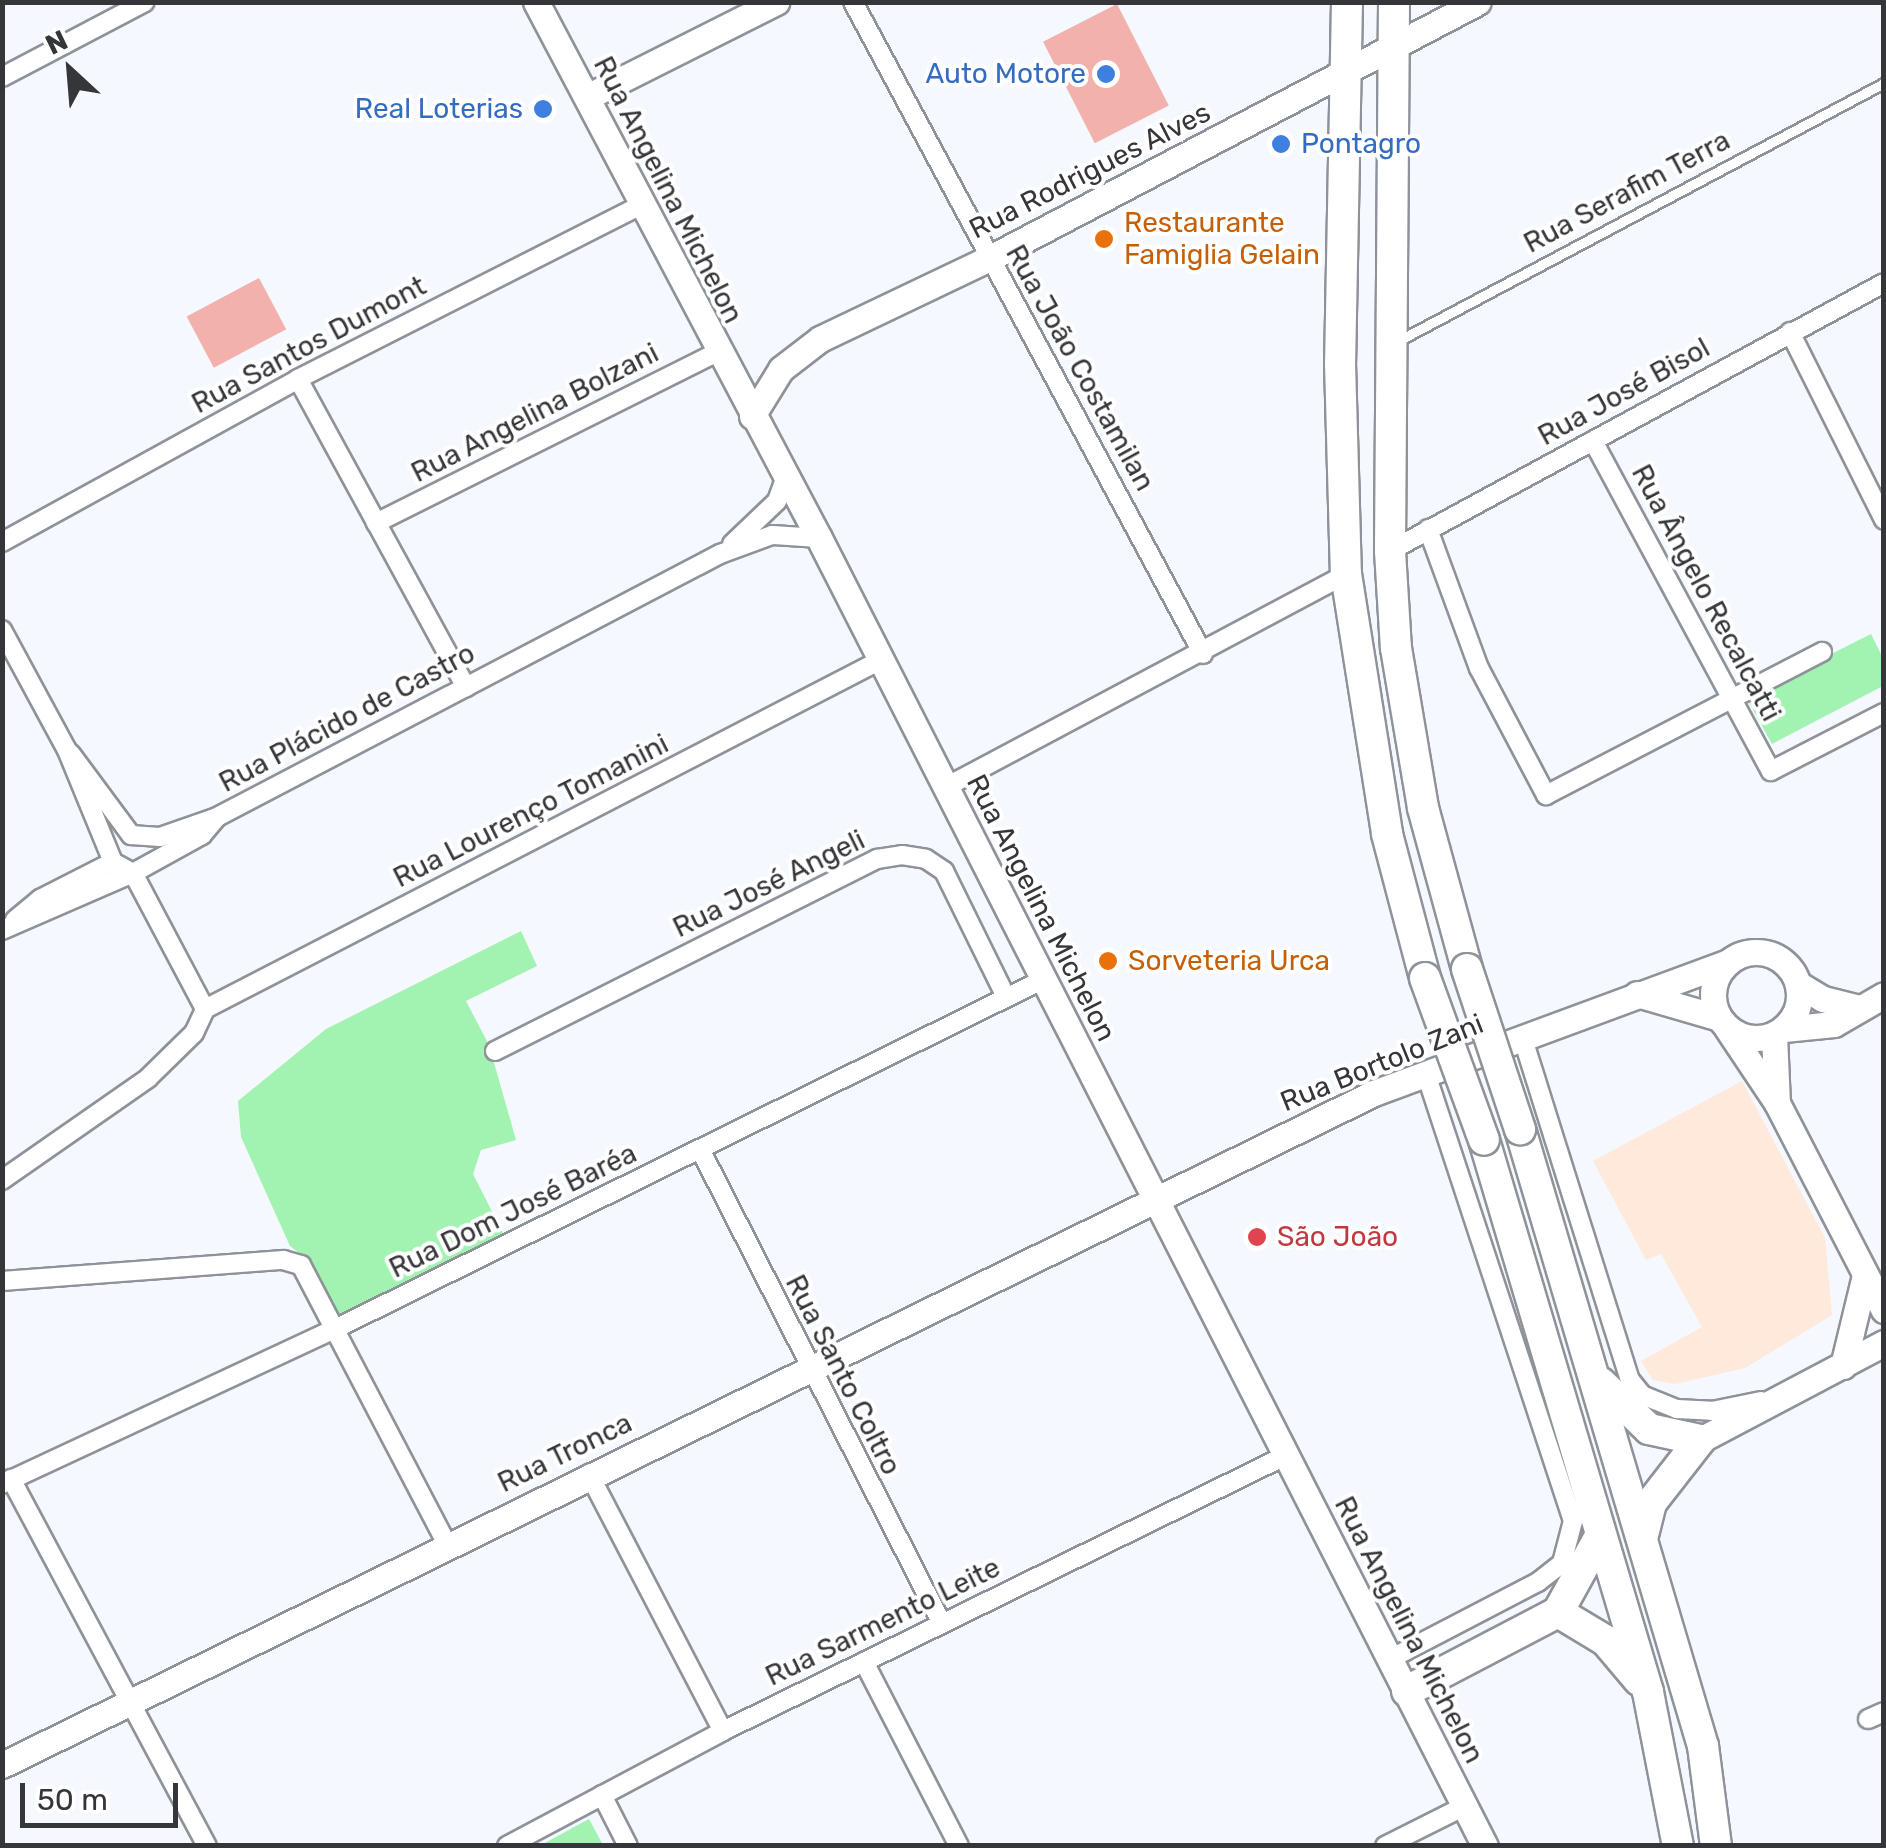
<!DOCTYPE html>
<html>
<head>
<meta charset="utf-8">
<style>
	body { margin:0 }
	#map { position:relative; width:1886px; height:1848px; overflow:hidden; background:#f5f8fe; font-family:Rubik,sans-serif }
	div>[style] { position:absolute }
	.industrial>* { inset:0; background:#fee9db }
	.green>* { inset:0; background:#a2f3b2 }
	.building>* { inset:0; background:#f2b1ab; transform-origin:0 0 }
	.roads { filter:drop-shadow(2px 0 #8e9299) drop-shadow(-2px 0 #8e9299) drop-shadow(0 2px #8e9299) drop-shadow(0 -2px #8e9299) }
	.lane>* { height:9px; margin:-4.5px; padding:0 4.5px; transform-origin:4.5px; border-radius:4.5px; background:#fff }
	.street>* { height:18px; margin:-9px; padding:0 9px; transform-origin:9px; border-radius:9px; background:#fff }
	.secondary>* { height:25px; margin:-12.5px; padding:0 12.5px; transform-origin:12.5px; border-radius:12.5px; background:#fff }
	.secondary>.ring { margin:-12.5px; padding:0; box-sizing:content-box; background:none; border:25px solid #fff; border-radius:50% }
	.highway>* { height:30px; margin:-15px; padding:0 15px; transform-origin:15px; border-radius:15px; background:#fff }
	.bridges { filter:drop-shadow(2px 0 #8e9299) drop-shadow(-2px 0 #8e9299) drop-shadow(0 2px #8e9299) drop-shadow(0 -2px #8e9299) }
	.highway-bridge>* { height:30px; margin:-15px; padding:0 15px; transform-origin:15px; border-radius:15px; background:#fff }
	.dots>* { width:28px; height:28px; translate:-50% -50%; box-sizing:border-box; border:5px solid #fff; border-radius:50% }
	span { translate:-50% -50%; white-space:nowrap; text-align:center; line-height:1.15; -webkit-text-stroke:8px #fff; paint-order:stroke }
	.shop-label { font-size:28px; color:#366cbe }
	.right { translate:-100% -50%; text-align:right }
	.left { translate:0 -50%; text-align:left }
	.street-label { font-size:28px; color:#353639 }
	.food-label { font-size:28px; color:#c56008 }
	.health-label { font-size:28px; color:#be3a42 }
	.frame { position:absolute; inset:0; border:5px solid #353639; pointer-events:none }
	.north { position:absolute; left:20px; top:20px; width:100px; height:100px; -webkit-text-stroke:8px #fff; paint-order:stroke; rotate:334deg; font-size:28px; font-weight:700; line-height:40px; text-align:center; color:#353639 }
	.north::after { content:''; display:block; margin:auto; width:35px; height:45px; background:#353639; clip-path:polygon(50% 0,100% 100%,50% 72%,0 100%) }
	.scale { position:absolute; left:20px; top:1783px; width:158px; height:45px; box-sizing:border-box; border:5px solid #353639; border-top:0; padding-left:12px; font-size:30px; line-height:35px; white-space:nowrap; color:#353639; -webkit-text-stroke:8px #fff; paint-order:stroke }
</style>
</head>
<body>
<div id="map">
	<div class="industrial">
		<i style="clip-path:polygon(1742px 1081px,1825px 1238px,1832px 1315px,1745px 1368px,1675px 1384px,1653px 1380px,1641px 1361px,1702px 1327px,1661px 1254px,1646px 1260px,1593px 1161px)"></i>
	</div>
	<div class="green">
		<i style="clip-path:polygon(1871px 634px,1883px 658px,1883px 686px,1772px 744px,1746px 697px)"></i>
		<i style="clip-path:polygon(521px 931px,537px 966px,466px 1001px,489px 1045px,516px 1140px,481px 1150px,473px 1174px,507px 1241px,340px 1322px,308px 1260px,290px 1246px,241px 1137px,238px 1101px,326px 1029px)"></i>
		<i style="clip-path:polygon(589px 1819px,603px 1845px,541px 1845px)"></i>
	</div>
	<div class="building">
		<i style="left:1117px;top:4px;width:114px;height:83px;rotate:63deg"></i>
		<i style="left:259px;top:278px;width:58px;height:82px;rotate:62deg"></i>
	</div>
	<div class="roads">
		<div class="lane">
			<i style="left:1396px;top:342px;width:552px;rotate:-27.96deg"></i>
		</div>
		<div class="street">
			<i style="left:853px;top:2px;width:740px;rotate:61.77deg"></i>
			<i style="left:2px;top:77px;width:161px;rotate:-27.7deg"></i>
			<i style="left:1790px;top:332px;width:210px;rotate:63.4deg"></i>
			<i style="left:298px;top:379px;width:351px;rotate:61.4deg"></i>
			<i style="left:1593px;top:441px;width:375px;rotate:61.7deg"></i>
			<i style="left:1771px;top:771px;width:127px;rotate:-27.2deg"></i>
			<i style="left:376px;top:523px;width:382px;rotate:-26.6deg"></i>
			<i style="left:1428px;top:529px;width:148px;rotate:69.9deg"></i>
			<i style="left:1479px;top:668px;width:144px;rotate:62.2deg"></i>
			<i style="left:1546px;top:795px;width:311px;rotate:-27.4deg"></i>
			<i style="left:2px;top:542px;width:338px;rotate:-28.8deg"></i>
			<i style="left:298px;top:379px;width:389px;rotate:-26.9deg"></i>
			<i style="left:732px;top:544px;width:62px;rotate:-43.7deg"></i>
			<i style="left:777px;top:501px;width:23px;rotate:-70deg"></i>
			<i style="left:1390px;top:551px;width:562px;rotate:-28.48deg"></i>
			<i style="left:2px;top:630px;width:136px;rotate:61.6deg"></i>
			<i style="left:67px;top:750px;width:121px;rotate:67.7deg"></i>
			<i style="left:113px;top:862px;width:23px;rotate:29deg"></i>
			<i style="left:133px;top:873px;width:154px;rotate:62.1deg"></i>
			<i style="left:71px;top:754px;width:101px;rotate:53.5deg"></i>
			<i style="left:131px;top:835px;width:29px;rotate:4deg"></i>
			<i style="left:160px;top:837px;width:60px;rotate:-19.3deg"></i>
			<i style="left:944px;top:788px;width:455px;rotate:-28deg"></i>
			<i style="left:15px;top:920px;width:33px;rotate:-40deg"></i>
			<i style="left:40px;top:899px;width:82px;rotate:-26.9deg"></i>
			<i style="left:2px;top:930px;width:143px;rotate:-23.5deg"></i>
			<i style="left:133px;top:873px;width:79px;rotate:-28.8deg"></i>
			<i style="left:202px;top:835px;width:23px;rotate:-50deg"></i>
			<i style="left:217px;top:817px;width:568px;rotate:-27.6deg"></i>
			<i style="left:720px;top:554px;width:55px;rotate:-20.1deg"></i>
			<i style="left:772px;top:535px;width:47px;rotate:3.7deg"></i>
			<i style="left:205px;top:1009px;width:761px;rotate:-27.31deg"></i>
			<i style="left:1523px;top:1039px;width:357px;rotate:72.6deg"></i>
			<i style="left:1630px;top:1380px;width:19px;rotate:51deg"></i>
			<i style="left:1642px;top:1395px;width:38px;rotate:22deg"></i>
			<i style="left:1677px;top:1409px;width:35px;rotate:3deg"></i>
			<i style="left:1712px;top:1411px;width:50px;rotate:-11.5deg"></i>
			<i style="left:495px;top:1051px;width:428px;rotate:-26.7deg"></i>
			<i style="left:877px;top:859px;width:25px;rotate:-9deg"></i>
			<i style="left:902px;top:855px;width:24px;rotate:9deg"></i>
			<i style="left:926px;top:859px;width:22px;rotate:34deg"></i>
			<i style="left:944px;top:871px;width:140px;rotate:63.8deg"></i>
			<i style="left:700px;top:1149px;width:533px;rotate:63deg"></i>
			<i style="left:2px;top:1180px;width:178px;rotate:-34.9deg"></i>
			<i style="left:148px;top:1078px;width:64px;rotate:-44.4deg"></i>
			<i style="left:194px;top:1033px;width:26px;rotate:-65deg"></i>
			<i style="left:2px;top:1281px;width:282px;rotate:-4.3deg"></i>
			<i style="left:283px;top:1260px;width:19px;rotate:16deg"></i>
			<i style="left:301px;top:1265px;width:315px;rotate:62.4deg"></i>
			<i style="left:589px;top:1474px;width:290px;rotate:62.5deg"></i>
			<i style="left:11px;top:1479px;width:416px;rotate:61.9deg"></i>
			<i style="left:2px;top:1484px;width:372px;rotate:-25deg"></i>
			<i style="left:339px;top:1327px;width:786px;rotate:-26.27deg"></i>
			<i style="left:1390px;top:1659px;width:167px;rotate:-27.5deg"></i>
			<i style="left:1538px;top:1582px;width:31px;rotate:-38deg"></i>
			<i style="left:1562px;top:1563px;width:43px;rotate:-75.3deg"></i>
			<i style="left:1573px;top:1521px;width:472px;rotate:-108.2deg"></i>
			<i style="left:864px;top:1662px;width:207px;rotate:62.7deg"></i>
			<i style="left:1868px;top:1719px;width:17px;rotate:-24deg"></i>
			<i style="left:602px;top:1795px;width:57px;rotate:63deg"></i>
			<i style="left:507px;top:1846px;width:245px;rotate:-28deg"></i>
			<i style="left:723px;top:1731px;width:628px;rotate:-26.08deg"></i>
			<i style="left:1385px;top:1846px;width:89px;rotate:-26.6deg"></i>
		</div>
		<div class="secondary">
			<i style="left:536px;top:2px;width:606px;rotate:62.17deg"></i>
			<i style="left:819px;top:538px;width:1468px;rotate:63.02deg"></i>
			<i style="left:587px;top:97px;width:212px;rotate:-26.7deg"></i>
			<i style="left:752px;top:416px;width:55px;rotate:-58.3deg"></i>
			<i style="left:781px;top:369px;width:49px;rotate:-37.6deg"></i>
			<i style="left:820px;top:339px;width:186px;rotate:-25.5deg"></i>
			<i style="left:988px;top:259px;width:553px;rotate:-27.68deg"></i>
			<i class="ring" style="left:1713px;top:952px;width:61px;height:61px"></i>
			<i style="left:1798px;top:984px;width:29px;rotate:31deg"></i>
			<i style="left:1823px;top:999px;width:37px;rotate:14deg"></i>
			<i style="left:1637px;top:994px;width:85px;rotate:16.3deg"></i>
			<i style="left:1727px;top:1028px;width:90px;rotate:56.3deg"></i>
			<i style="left:1777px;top:1103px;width:233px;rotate:62.7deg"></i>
			<i style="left:1784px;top:1029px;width:50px;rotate:-5.7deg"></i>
			<i style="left:1834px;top:1024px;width:58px;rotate:-30.1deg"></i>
			<i style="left:1774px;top:1035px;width:68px;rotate:87.5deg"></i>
			<i style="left:1843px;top:1366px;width:94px;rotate:-76.4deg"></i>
			<i style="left:1700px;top:1440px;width:208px;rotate:-27.8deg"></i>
			<i style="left:2px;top:1765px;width:1528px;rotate:-26.1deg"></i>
			<i style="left:1374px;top:1093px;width:377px;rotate:-20.3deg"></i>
		</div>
		<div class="highway">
			<i style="left:1347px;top:2px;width:361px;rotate:91.1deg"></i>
			<i style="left:1340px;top:363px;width:211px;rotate:88.4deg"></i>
			<i style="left:1346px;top:574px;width:263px;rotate:81deg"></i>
			<i style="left:1387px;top:834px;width:149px;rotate:75.2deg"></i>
			<i style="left:1394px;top:2px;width:549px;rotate:90.42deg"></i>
			<i style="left:1390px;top:551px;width:97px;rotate:86.5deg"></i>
			<i style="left:1396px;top:648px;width:162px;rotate:80.4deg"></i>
			<i style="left:1423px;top:808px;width:167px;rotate:74.7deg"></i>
			<i style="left:1520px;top:1129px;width:644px;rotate:73.48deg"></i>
			<i style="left:1703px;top:1746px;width:101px;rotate:82.6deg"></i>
			<i style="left:1484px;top:1140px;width:576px;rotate:73.45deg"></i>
			<i style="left:1648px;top:1692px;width:157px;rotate:79deg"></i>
			<i style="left:1601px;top:1383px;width:66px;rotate:43.8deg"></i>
			<i style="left:1649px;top:1429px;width:52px;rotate:12.2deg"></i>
			<i style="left:1700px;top:1440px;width:80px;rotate:127.9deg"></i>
			<i style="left:1651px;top:1503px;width:32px;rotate:104deg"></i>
			<i style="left:1558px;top:1612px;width:56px;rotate:31.1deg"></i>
			<i style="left:1606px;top:1641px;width:51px;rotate:49.8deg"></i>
			<i style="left:1407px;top:1691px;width:170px;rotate:-27.6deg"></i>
			<i style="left:1558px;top:1612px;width:85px;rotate:-61deg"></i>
		</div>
	</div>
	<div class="bridges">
		<div class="highway-bridge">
			<i style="left:1467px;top:969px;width:169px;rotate:71.7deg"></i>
			<i style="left:1425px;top:978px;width:172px;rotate:70deg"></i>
		</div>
	</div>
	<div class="dots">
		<i style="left:1106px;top:74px;background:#3f7fe0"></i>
		<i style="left:543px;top:109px;background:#3f7fe0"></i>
		<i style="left:1281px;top:144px;background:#3f7fe0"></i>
		<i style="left:1104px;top:239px;background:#e8710a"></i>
		<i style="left:1108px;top:961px;background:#e8710a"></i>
		<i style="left:1257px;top:1237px;background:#e0444e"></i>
	</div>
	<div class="shop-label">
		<span class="right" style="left:1086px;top:74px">Auto Motore</span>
		<span class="right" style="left:523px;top:109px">Real Loterias</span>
		<span class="left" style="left:1301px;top:144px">Pontagro</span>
	</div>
	<div class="street-label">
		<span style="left:1090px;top:171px;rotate:-27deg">Rua Rodrigues Alves</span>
		<span style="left:668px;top:190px;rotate:63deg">Rua Angelina Michelon</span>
		<span style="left:1627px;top:192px;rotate:-28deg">Rua Serafim Terra</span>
		<span style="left:309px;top:345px;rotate:-28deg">Rua Santos Dumont</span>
		<span style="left:1080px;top:368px;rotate:61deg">Rua João Costamilan</span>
		<span style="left:1624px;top:392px;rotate:-29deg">Rua José Bisol</span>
		<span style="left:535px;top:413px;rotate:-27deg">Rua Angelina Bolzani</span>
		<span style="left:1706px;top:593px;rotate:62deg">Rua Ângelo Recalcatti</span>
		<span style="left:347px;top:718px;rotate:-28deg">Rua Plácido de Castro</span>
		<span style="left:531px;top:811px;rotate:-27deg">Rua Lourenço Tomanini</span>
		<span style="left:769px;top:884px;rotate:-26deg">Rua José Angeli</span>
		<span style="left:1041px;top:908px;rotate:63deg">Rua Angelina Michelon</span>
		<span style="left:1382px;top:1063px;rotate:-22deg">Rua Bortolo Zani</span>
		<span style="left:513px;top:1211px;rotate:-26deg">Rua Dom José Baréa</span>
		<span style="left:843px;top:1375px;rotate:63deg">Rua Santo Coltro</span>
		<span style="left:565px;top:1453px;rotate:-26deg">Rua Tronca</span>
		<span style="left:883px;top:1622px;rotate:-26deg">Rua Sarmento Leite</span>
		<span style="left:1409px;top:1630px;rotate:63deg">Rua Angelina Michelon</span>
	</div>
	<div class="food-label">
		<span class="left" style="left:1124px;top:239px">Restaurante<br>Famiglia Gelain</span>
		<span class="left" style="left:1128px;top:961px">Sorveteria Urca</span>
	</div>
	<div class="health-label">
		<span class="left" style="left:1277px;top:1237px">São João</span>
	</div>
	<div class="frame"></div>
	<div class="north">N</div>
	<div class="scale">50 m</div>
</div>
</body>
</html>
